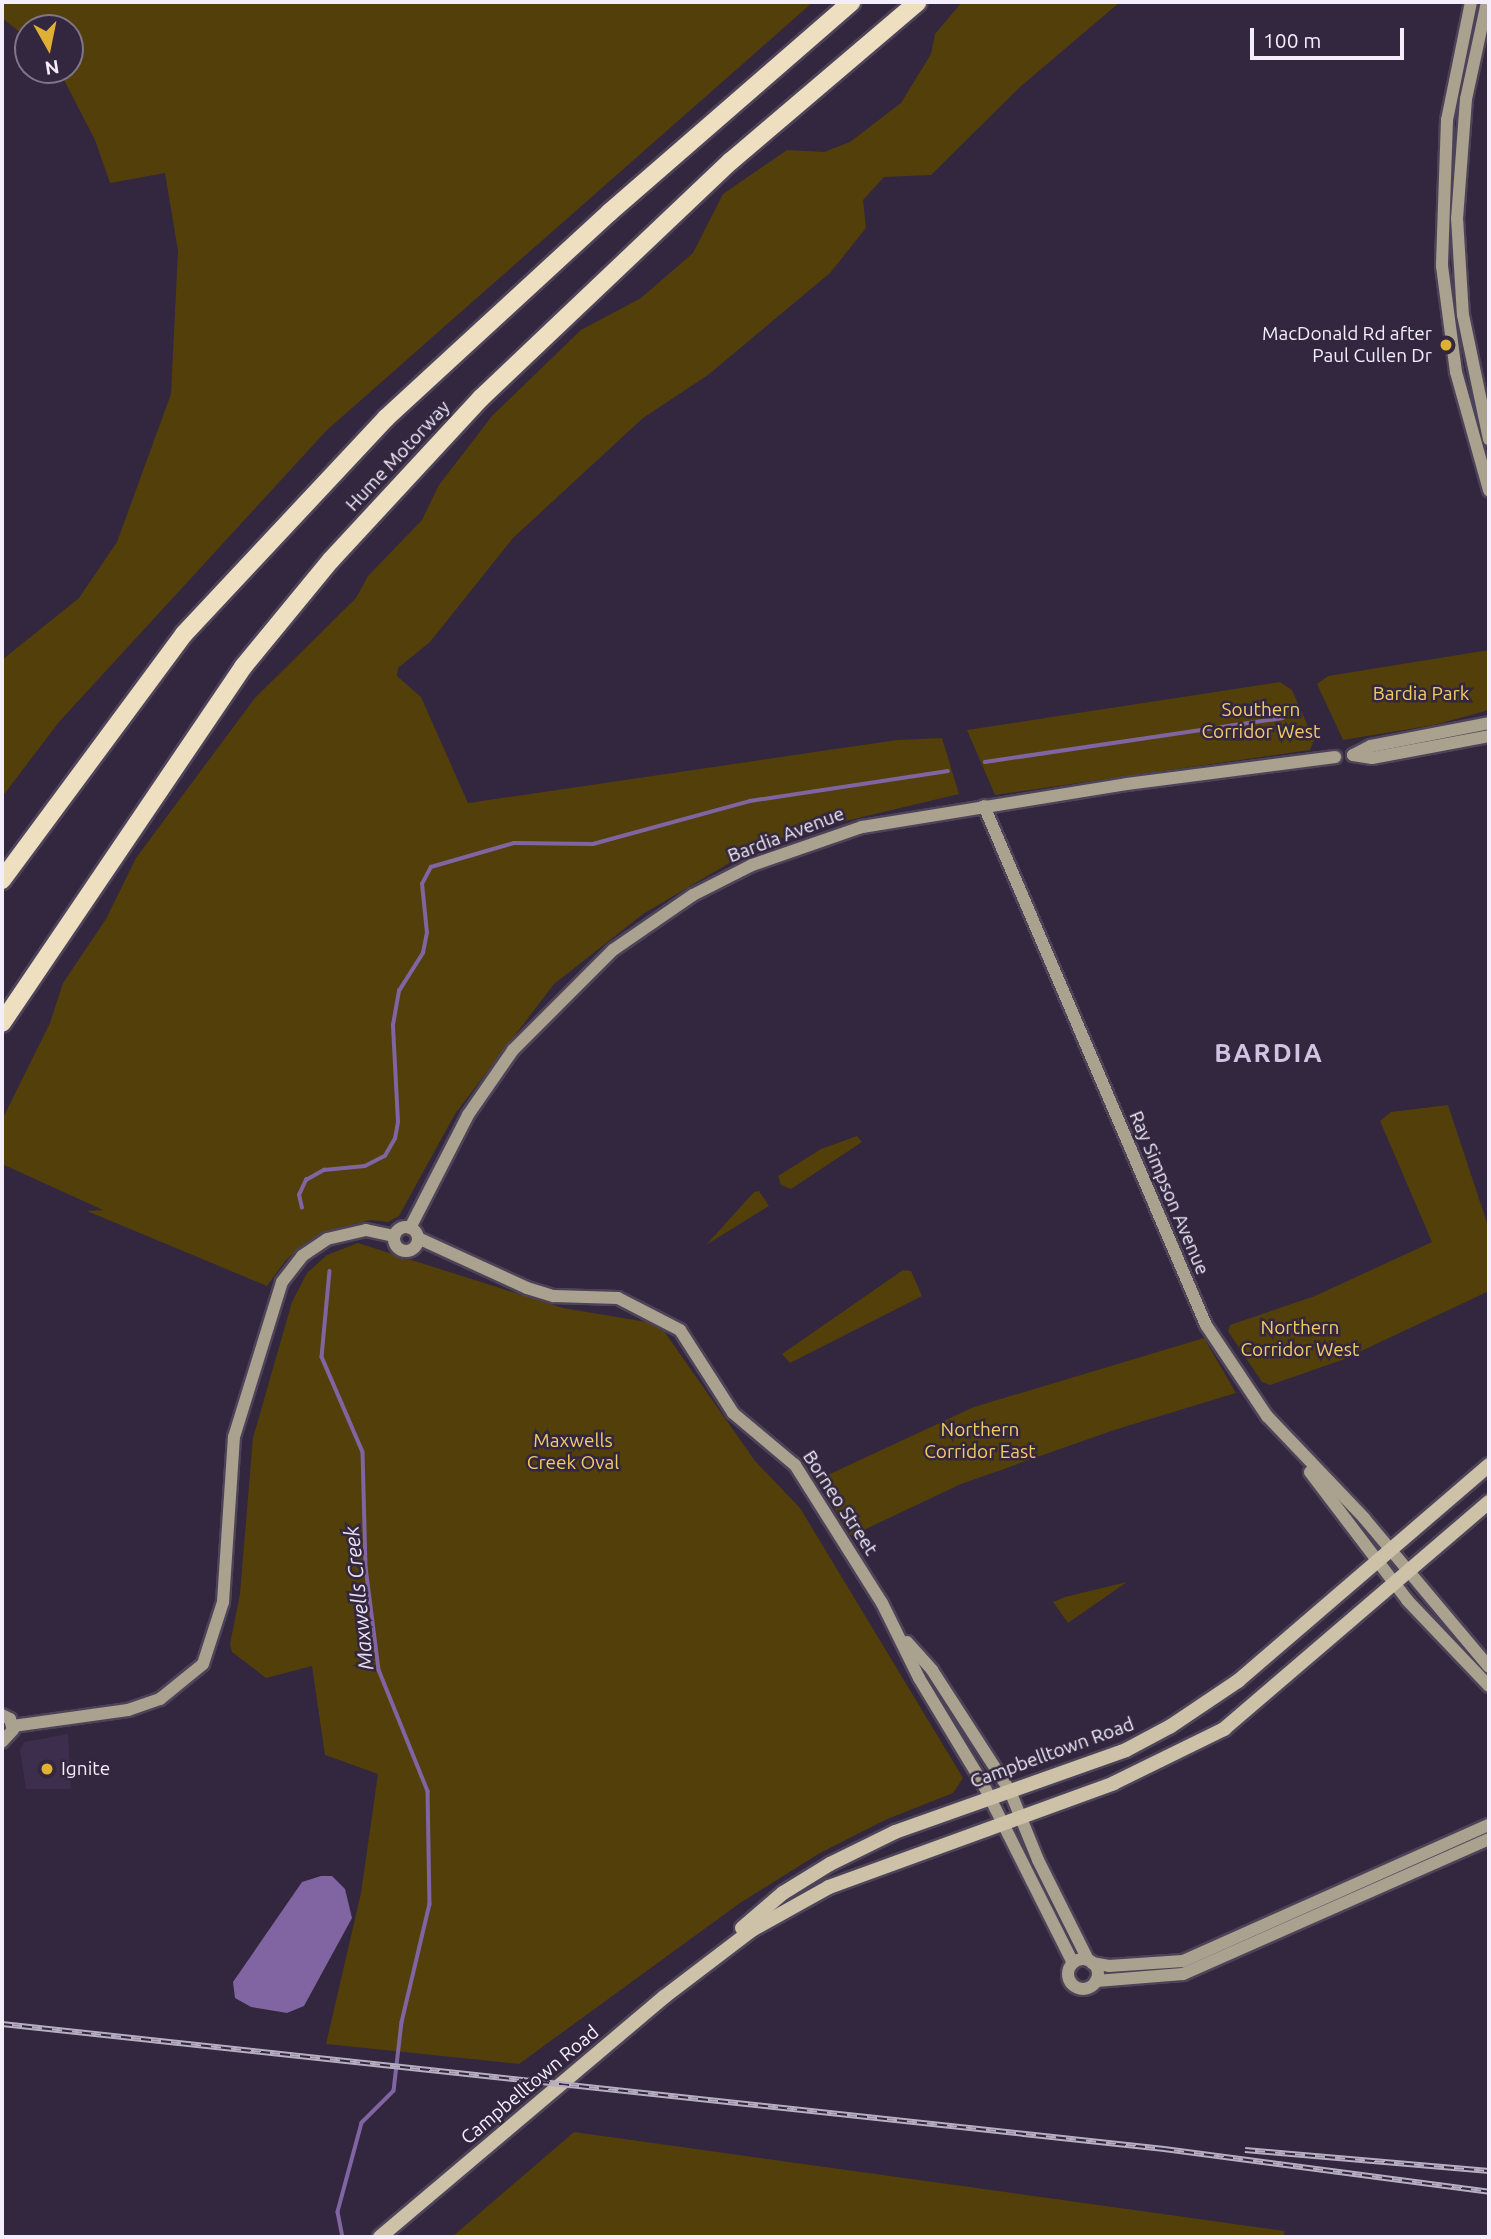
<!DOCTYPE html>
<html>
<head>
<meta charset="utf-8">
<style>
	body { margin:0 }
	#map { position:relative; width:1491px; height:2239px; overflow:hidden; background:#32273e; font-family:Ubuntu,sans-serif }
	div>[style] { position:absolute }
	.built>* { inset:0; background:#3c2e4c }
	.green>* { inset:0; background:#523f0a }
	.water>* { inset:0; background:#8164a2 }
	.stream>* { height:3.5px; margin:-1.75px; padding:0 1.75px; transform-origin:1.75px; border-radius:1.75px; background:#8164a2 }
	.roads { filter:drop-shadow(2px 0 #4d4359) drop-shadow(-2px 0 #4d4359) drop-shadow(0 2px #4d4359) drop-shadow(0 -2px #4d4359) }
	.secondary>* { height:12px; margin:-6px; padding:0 6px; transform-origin:6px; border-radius:6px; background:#aaa18e }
	.secondary>.ring { margin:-6px; padding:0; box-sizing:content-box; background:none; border:12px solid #aaa18e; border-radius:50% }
	.primary>* { height:14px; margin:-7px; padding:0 7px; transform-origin:7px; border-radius:7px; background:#cdc2a8 }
	.highway>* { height:18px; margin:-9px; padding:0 9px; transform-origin:9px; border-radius:9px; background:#eddfc0 }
	.rail>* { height:6px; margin-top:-3px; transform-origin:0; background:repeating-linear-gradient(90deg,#32273e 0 10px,#b7afc1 0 20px); box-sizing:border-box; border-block:2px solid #b7afc1 }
	.dots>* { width:19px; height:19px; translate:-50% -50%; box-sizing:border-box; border:4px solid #32273e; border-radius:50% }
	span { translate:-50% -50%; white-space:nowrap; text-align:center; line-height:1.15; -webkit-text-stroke:5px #32273e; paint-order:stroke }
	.poi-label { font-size:19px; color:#f3edfc }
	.right { translate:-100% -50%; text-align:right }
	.left { translate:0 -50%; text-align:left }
	.street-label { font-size:19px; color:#f3edfc }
	.park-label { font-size:19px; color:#f5ca66 }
	.water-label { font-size:21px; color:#e7dff1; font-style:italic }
	.district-label { font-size:26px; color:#d1c4e2; font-weight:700; letter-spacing:2px }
	.frame { position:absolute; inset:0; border:4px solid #f3edfc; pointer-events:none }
	.north { position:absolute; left:14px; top:14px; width:70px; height:70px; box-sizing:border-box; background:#32273e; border:2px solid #7f768a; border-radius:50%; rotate:171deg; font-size:19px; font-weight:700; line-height:28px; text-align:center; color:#f3edfc }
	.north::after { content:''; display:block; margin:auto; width:24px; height:32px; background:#dfb034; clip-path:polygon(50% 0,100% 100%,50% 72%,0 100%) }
	.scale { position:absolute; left:1250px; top:28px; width:154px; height:32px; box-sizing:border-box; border:4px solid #f3edfc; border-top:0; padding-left:9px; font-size:21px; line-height:24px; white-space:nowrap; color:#f3edfc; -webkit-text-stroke:5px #32273e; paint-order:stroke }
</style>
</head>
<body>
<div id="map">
	<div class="built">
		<i style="clip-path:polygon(68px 1734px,71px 1789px,26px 1789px,20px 1750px,24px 1742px)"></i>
	</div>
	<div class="green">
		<i style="clip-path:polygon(2px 2px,813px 2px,327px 430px,59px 722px,2px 797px,2px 660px,79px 598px,117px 542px,171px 394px,178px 251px,165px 173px,110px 183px,95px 140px,64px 80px,62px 70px,70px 70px,70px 28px,28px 28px,21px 33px,2px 18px)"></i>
		<i style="clip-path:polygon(962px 2px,1120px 2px,1020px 87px,931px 175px,884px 177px,863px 200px,866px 228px,830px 273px,708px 375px,643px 418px,513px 538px,430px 642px,398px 668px,397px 676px,421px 697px,468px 803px,897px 740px,942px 738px,959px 794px,795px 833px,748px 852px,643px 914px,554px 984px,455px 1114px,399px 1216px,388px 1222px,371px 1220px,335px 1229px,308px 1241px,286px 1260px,267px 1286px,87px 1211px,103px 1210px,2px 1164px,2px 1120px,50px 1023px,63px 983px,106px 919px,136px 858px,255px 698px,356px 598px,368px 576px,422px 520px,439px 485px,492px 416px,581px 330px,641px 298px,693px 253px,723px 194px,787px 150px,824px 152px,850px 142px,901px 103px,931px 54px,935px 34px)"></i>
		<i style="clip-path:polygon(1489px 650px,1489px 710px,1434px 725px,1343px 740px,1317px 684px,1328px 676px)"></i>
		<i style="clip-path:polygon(1280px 682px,1292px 690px,1314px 740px,1310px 750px,995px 795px,967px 730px)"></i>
		<i style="clip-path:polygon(1448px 1105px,1489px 1229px,1489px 1291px,1342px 1360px,1270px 1385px,1262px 1382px,1228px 1331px,1230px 1325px,1315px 1296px,1432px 1242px,1380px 1121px,1391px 1112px)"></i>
		<i style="clip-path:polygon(857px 1136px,862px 1142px,791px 1189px,781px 1185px,778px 1176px,821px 1149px)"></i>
		<i style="clip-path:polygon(759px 1191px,769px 1206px,706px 1245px,754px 1192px)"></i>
		<i style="clip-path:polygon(358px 1243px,563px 1308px,659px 1324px,755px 1461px,800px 1508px,963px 1778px,953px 1793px,885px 1820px,820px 1853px,740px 1903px,519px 2064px,326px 2044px,361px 1893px,378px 1774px,325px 1755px,312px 1666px,266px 1678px,232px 1652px,230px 1644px,240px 1594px,253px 1438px,292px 1302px,307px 1273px,327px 1255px)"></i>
		<i style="clip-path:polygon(903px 1270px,911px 1271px,922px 1296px,790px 1363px,782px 1354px)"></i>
		<i style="clip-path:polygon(1204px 1338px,1236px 1393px,1114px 1430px,961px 1484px,851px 1536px,817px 1480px,974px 1407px)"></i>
		<i style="clip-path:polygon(1127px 1582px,1068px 1623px,1053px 1602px,1065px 1597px)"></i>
		<i style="clip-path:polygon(574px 2132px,1285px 2231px,1283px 2237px,452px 2237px)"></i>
	</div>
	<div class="water">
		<i style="clip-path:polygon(321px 1876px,332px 1876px,345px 1889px,352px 1918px,304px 2006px,287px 2013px,251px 2007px,235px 1998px,233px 1982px,302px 1882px)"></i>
	</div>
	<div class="stream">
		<i style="left:985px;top:762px;width:301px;rotate:-8.4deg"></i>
		<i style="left:302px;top:1208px;width:13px;rotate:-103deg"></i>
		<i style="left:299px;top:1195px;width:17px;rotate:-65deg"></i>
		<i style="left:306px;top:1180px;width:21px;rotate:-29deg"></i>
		<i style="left:324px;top:1170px;width:41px;rotate:-5.6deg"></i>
		<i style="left:365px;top:1166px;width:22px;rotate:-27deg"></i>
		<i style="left:385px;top:1156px;width:20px;rotate:-60deg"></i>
		<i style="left:395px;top:1139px;width:17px;rotate:-80deg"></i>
		<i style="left:398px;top:1122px;width:97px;rotate:-93deg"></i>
		<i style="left:393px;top:1025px;width:35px;rotate:-80deg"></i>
		<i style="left:399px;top:991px;width:45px;rotate:-57.7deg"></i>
		<i style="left:423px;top:953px;width:20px;rotate:-79deg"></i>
		<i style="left:427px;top:933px;width:49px;rotate:-95.8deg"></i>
		<i style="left:422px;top:884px;width:19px;rotate:-62deg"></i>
		<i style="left:431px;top:867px;width:86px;rotate:-16.1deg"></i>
		<i style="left:514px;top:843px;width:79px;rotate:0.7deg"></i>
		<i style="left:593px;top:844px;width:163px;rotate:-15.3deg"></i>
		<i style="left:750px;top:801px;width:200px;rotate:-8.6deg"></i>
		<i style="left:330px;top:1271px;width:86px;rotate:95.3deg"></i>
		<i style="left:322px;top:1357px;width:103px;rotate:66.7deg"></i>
		<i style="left:363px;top:1452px;width:115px;rotate:88.5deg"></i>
		<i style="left:366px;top:1567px;width:104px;rotate:82.8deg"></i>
		<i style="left:379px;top:1670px;width:131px;rotate:68deg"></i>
		<i style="left:428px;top:1791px;width:113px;rotate:89deg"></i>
		<i style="left:430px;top:1904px;width:121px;rotate:103.3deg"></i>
		<i style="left:402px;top:2022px;width:69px;rotate:96.6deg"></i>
		<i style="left:394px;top:2091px;width:45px;rotate:135deg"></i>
		<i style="left:362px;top:2123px;width:92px;rotate:105.1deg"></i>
		<i style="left:338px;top:2212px;width:25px;rotate:79deg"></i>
	</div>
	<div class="roads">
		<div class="secondary">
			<i style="left:1471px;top:2px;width:120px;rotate:101.5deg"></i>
			<i style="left:1447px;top:120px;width:146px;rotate:92deg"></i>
			<i style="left:1442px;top:266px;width:107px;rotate:82.5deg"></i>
			<i style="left:1456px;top:372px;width:123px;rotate:74.4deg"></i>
			<i style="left:1487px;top:2px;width:99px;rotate:102.2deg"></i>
			<i style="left:1466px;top:99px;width:119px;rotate:94.3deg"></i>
			<i style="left:1457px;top:218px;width:97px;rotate:86.5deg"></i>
			<i style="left:1463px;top:315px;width:127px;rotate:78.2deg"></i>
			<i style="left:1353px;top:755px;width:20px;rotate:-27deg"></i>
			<i style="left:1371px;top:746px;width:120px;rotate:-11deg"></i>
			<i style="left:1353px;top:755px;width:19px;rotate:9deg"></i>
			<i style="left:1372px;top:758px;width:119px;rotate:-10.6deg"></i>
			<i style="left:984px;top:806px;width:564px;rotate:66.84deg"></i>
			<i style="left:1206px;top:1325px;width:110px;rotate:56.2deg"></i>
			<i style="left:1267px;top:1416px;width:141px;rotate:46.4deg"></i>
			<i style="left:1364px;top:1518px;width:194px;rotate:50deg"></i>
			<i class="ring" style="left:394px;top:1227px;width:12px;height:12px"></i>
			<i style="left:410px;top:1228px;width:127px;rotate:-62.8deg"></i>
			<i style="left:468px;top:1115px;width:79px;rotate:-55.3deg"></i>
			<i style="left:513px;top:1050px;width:141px;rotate:-45deg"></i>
			<i style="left:613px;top:950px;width:97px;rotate:-34.5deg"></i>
			<i style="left:693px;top:895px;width:66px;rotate:-27deg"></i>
			<i style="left:752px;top:865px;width:116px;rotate:-19.1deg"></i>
			<i style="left:862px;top:827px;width:268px;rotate:-9.2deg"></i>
			<i style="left:1127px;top:784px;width:210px;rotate:-7.4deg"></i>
			<i style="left:418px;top:1238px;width:120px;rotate:24.6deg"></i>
			<i style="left:527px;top:1288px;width:28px;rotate:17deg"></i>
			<i style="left:554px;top:1296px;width:64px;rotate:1.8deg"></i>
			<i style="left:618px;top:1298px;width:70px;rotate:27.3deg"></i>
			<i style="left:680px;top:1330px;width:98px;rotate:57.4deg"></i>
			<i style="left:733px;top:1413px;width:81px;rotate:40deg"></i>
			<i style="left:795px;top:1465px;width:163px;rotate:57.8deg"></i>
			<i style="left:882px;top:1603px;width:84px;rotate:63.7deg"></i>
			<i style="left:919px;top:1678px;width:124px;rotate:58.9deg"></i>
			<i style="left:983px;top:1784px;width:200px;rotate:63.3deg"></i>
			<i style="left:1310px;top:1472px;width:161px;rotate:52.8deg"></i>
			<i style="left:1407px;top:1600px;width:119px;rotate:46.4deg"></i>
			<i style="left:907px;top:1642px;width:38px;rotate:48deg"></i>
			<i style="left:932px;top:1670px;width:144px;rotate:57.2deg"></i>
			<i style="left:1010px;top:1791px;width:74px;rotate:67.9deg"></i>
			<i style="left:1038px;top:1860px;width:112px;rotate:63.4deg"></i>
			<i style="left:2px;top:1715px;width:9px;rotate:27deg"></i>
			<i style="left:10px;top:1719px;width:11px;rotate:75deg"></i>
			<i style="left:13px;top:1730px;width:16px;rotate:133deg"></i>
			<i style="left:13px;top:1726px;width:116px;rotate:-7.9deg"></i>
			<i style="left:128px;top:1710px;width:34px;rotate:-19deg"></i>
			<i style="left:160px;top:1699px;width:55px;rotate:-39.1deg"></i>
			<i style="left:203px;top:1664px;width:65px;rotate:-72.1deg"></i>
			<i style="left:223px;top:1602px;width:165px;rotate:-86.2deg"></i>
			<i style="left:234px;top:1437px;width:162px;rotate:-72.8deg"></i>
			<i style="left:282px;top:1282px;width:33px;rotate:-52deg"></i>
			<i style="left:302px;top:1256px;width:30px;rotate:-34deg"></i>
			<i style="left:327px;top:1239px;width:40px;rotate:-13deg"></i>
			<i style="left:366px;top:1230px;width:29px;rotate:12deg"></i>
			<i class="ring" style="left:1068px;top:1959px;width:18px;height:18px"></i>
			<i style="left:1092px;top:1963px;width:17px;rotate:10deg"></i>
			<i style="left:1109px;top:1966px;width:74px;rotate:-3.9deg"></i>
			<i style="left:1183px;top:1961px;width:335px;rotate:-24deg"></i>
			<i style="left:1096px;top:1981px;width:87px;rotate:-4.6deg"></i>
			<i style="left:1183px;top:1974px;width:334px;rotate:-23.8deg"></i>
		</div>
		<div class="primary">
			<i style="left:742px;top:1928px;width:54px;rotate:-40.5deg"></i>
			<i style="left:783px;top:1893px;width:55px;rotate:-31.7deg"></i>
			<i style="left:830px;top:1864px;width:72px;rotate:-26.2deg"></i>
			<i style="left:895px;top:1832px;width:245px;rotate:-19.5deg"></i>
			<i style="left:1126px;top:1750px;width:51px;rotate:-28.1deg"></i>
			<i style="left:1171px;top:1726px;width:81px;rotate:-33.9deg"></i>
			<i style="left:1238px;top:1681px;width:331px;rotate:-40.7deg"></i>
			<i style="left:380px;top:2237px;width:372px;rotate:-40.2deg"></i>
			<i style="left:664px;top:1997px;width:111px;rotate:-37.3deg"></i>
			<i style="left:752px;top:1930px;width:88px;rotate:-29.2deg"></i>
			<i style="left:829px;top:1887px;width:303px;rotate:-20deg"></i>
			<i style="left:1114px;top:1783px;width:123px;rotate:-26.1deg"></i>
			<i style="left:1224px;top:1729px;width:349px;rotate:-40.6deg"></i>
		</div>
		<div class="highway">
			<i style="left:2px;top:880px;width:306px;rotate:-53.5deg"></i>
			<i style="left:184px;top:634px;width:296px;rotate:-46.9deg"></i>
			<i style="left:386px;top:418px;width:304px;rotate:-42.6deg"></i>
			<i style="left:610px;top:212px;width:320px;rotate:-41deg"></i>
			<i style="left:2px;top:1023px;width:430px;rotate:-55.9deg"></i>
			<i style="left:243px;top:667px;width:139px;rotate:-50.6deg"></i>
			<i style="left:331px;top:560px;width:221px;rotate:-47.2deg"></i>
			<i style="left:481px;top:398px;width:344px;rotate:-43.5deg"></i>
			<i style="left:731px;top:161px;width:245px;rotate:-40.4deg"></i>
		</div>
	</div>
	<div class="rail">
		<i style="left:2px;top:2024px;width:1169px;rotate:6.14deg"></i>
		<i style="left:1164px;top:2149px;width:328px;rotate:7.5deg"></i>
		<i style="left:1245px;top:2150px;width:245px;rotate:4.9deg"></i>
	</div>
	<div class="dots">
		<i style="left:1446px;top:345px;background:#dfb034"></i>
		<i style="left:47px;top:1769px;background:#dfb034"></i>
	</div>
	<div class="poi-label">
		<span class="right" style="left:1432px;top:345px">MacDonald Rd after<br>Paul Cullen Dr</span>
		<span class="left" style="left:61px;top:1769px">Ignite</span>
	</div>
	<div class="street-label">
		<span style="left:398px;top:456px;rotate:-47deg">Hume Motorway</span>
		<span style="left:786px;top:835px;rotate:-21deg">Bardia Avenue</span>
		<span style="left:1169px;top:1193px;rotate:67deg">Ray Simpson Avenue</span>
		<span style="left:840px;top:1503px;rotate:57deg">Borneo Street</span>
		<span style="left:1052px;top:1753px;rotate:-20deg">Campbelltown Road</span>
		<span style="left:530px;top:2085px;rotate:-40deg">Campbelltown Road</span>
	</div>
	<div class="park-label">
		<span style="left:1421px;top:694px">Bardia Park</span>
		<span style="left:1261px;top:721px">Southern<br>Corridor West</span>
		<span style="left:1300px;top:1339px">Northern<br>Corridor West</span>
		<span style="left:980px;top:1441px">Northern<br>Corridor East</span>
		<span style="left:573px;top:1452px">Maxwells<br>Creek Oval</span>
	</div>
	<div class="water-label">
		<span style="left:358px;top:1598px;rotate:-96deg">Maxwells Creek</span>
	</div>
	<div class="district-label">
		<span style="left:1269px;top:1053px">BARDIA</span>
	</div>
	<div class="frame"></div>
	<div class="north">N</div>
	<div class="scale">100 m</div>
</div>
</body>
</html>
